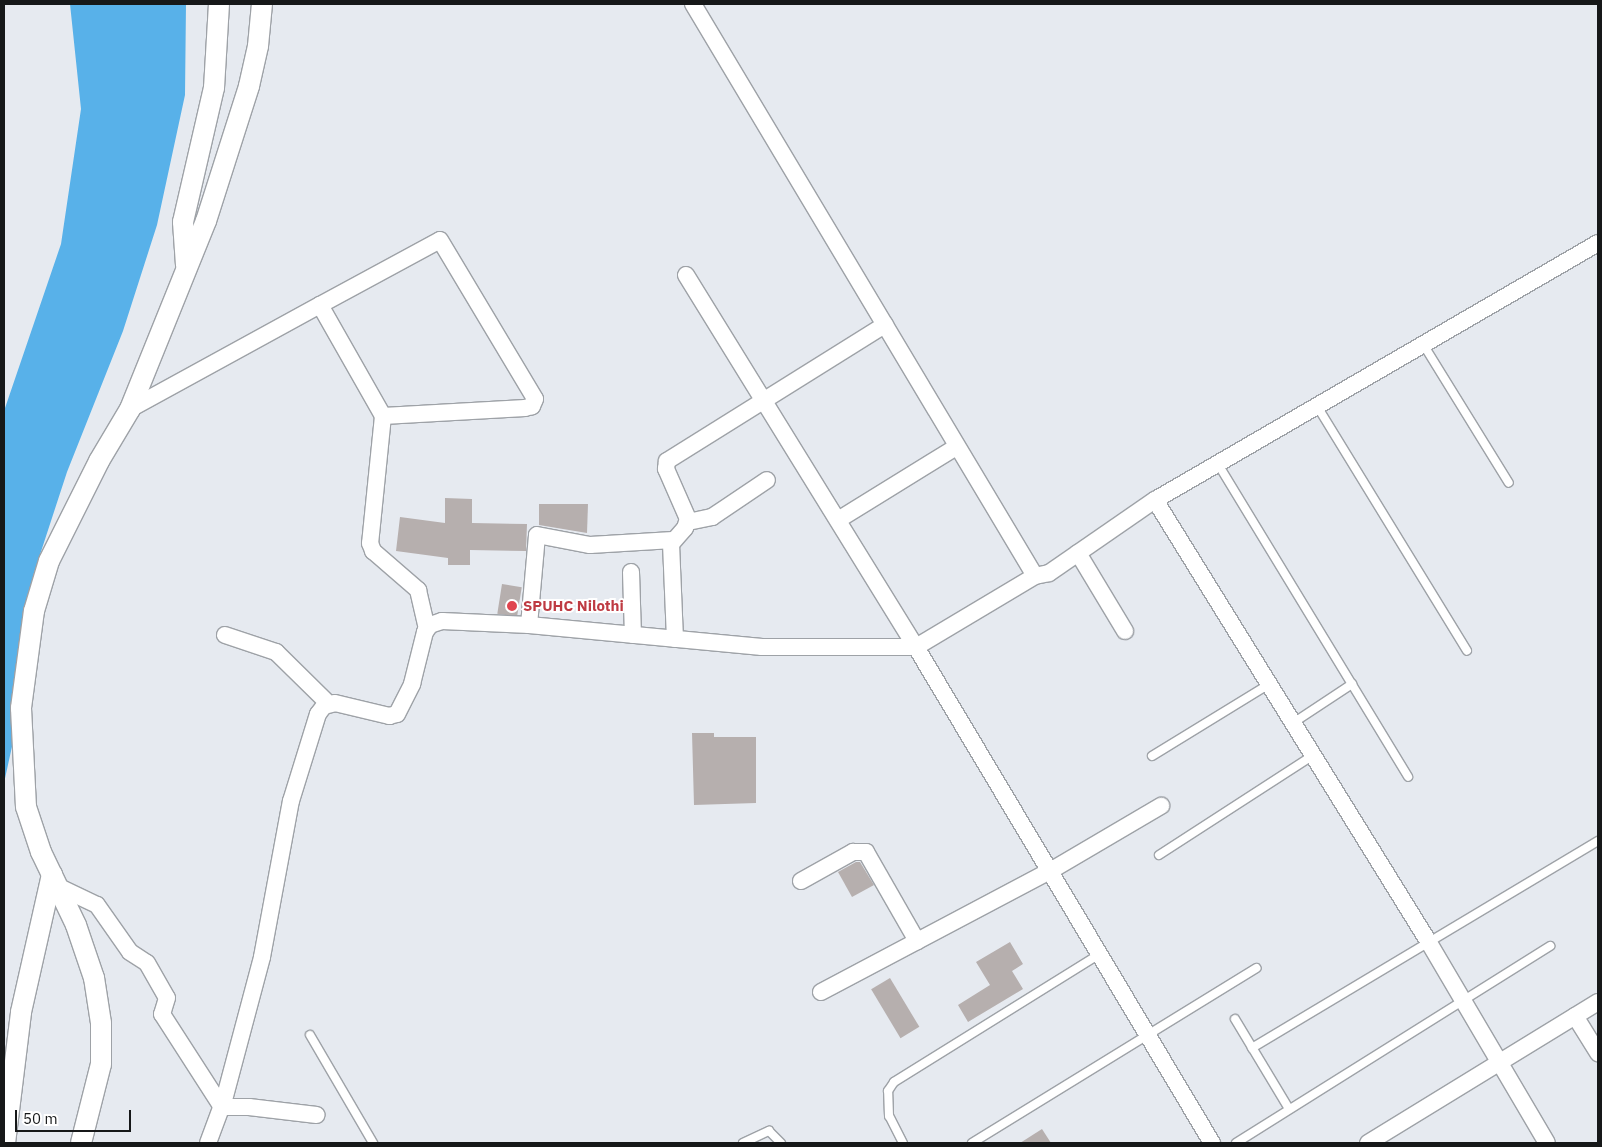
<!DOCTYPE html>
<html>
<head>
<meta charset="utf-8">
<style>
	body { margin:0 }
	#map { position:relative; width:1602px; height:1147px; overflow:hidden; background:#e6eaf0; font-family:"IBM Plex Sans",sans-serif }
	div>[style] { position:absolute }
	.water>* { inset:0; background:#58b1e9 }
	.building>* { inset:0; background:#b6afae; transform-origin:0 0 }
	.roads { filter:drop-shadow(1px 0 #9ea2a7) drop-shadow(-1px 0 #9ea2a7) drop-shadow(0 1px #9ea2a7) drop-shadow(0 -1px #9ea2a7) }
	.service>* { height:8px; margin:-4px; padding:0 4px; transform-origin:4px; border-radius:4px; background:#fff }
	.minor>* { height:16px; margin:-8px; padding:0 8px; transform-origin:8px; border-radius:8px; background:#fff }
	.tertiary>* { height:20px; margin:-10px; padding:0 10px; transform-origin:10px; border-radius:10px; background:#fff }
	.dots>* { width:14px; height:14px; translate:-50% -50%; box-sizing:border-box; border:2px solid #fff; border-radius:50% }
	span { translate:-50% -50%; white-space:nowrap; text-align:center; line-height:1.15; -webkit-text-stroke:4px #fff; paint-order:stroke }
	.health-label { font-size:15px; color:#be3a42; font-weight:700 }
	.left { translate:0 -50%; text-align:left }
	.frame { position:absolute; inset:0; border:5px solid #161819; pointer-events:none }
	.scale { position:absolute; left:15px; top:1110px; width:116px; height:22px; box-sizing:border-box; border:2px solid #161819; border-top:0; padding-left:6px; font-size:15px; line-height:18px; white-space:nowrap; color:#161819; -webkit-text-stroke:4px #fff; paint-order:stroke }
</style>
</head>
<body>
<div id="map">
	<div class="water">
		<i style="clip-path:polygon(70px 4px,186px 4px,185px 95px,157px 225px,123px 331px,67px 472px,34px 573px,20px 652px,13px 742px,4px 783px,4px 411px,61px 244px,81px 109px)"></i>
	</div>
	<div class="building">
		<i style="clip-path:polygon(445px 498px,472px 499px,472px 523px,527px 524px,526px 551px,470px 550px,470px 565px,448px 565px,448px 558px,396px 551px,400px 517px,445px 523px)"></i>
		<i style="clip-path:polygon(539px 504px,588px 504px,587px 533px,539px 525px)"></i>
		<i style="left:502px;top:584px;width:20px;height:30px;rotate:9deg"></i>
		<i style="clip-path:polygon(692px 733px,714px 733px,714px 737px,756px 737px,756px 803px,694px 805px)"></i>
		<i style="clip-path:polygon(856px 862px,860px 862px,874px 885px,852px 897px,838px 872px)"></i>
		<i style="clip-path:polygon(1010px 942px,1023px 964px,1012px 971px,1023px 989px,968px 1022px,958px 1005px,990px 985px,976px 962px)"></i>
		<i style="left:890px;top:978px;width:57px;height:22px;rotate:59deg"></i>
		<i style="clip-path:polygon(1042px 1129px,1051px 1143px,1020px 1143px)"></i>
	</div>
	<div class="roads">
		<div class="service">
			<i style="left:1423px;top:344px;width:163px;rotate:58.3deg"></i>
			<i style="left:1317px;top:406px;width:287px;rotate:58.5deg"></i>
			<i style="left:1218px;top:464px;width:366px;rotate:58.7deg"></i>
			<i style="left:1293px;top:723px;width:71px;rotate:-33.5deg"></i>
			<i style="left:1152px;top:756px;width:136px;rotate:-31.5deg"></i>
			<i style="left:1159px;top:855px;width:182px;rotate:-32.9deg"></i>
			<i style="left:1235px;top:1019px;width:105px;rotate:59deg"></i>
			<i style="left:310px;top:1035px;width:125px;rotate:59.7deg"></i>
			<i style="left:1252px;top:1048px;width:403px;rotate:-30.9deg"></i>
			<i style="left:743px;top:1143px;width:29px;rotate:-25deg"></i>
			<i style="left:769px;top:1131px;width:17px;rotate:45deg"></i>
			<i style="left:903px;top:1143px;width:30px;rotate:-117deg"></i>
			<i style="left:889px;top:1116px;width:25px;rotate:-92deg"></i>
			<i style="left:888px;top:1091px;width:11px;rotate:-56deg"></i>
			<i style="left:894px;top:1082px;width:243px;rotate:-31.9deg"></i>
			<i style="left:972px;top:1143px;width:334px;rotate:-31.6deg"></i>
			<i style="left:1236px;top:1143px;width:371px;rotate:-32.1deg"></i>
		</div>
		<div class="minor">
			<i style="left:693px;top:4px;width:666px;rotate:59.12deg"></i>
			<i style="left:1035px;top:576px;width:14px;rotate:-12deg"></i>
			<i style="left:1049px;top:573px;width:129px;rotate:-34.6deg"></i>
			<i style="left:1155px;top:500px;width:512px;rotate:-30.12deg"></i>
			<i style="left:686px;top:275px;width:437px;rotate:58.3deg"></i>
			<i style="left:916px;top:647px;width:578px;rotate:59.17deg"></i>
			<i style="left:320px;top:305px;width:136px;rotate:-28.4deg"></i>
			<i style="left:440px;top:240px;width:185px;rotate:59.1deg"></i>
			<i style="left:535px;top:399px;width:8px;rotate:113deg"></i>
			<i style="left:532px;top:406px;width:7px;rotate:164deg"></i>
			<i style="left:525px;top:408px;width:142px;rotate:176.8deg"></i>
			<i style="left:130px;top:409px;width:217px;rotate:-28.7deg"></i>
			<i style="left:320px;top:305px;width:128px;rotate:60.4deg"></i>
			<i style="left:383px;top:416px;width:128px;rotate:95.8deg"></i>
			<i style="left:370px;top:543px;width:9px;rotate:69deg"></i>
			<i style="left:373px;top:551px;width:60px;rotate:40.9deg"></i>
			<i style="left:418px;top:590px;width:39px;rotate:77deg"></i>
			<i style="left:1155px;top:500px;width:519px;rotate:58.24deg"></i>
			<i style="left:1428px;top:941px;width:234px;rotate:59.5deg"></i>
			<i style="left:838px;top:520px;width:139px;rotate:-31.7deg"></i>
			<i style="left:688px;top:522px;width:25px;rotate:-12deg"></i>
			<i style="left:712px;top:517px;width:66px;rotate:-33.9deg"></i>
			<i style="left:1078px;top:553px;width:91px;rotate:58.9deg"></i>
			<i style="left:631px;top:572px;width:63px;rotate:88.2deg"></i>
			<i style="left:529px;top:625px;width:90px;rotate:-84.9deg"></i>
			<i style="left:537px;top:535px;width:54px;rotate:10.7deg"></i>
			<i style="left:590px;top:545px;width:83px;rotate:-3.4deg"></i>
			<i style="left:225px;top:635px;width:54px;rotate:18.4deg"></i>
			<i style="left:276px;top:652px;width:74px;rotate:44.5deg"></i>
			<i style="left:675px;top:639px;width:95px;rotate:-92.4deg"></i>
			<i style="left:671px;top:544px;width:21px;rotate:-49deg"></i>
			<i style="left:685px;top:528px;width:9px;rotate:-72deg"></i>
			<i style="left:688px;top:519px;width:55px;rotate:-113.7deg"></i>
			<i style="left:666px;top:469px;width:8px;rotate:-83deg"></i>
			<i style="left:667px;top:461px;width:257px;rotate:-32deg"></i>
			<i style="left:801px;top:881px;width:60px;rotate:-29.1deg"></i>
			<i style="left:853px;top:852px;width:13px"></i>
			<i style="left:866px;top:852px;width:103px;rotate:60.2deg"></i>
			<i style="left:57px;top:886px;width:44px;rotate:25.4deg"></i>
			<i style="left:97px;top:905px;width:57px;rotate:54.9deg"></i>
			<i style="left:130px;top:952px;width:20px;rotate:33deg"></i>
			<i style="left:147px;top:963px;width:40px;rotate:60.3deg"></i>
			<i style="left:167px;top:998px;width:17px;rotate:107deg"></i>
			<i style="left:162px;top:1014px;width:111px;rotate:57.2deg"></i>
			<i style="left:222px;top:1107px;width:27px"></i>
			<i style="left:249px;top:1107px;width:68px;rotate:6.7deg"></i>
			<i style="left:821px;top:992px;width:259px;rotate:-27.9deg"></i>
			<i style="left:1050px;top:871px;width:129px;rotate:-30.4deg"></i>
			<i style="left:1575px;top:1016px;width:44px;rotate:58.1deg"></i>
			<i style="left:208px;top:1143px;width:46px;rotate:-69.6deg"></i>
			<i style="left:224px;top:1100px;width:148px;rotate:-75.1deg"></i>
			<i style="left:262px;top:957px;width:159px;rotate:-79.5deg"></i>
			<i style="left:291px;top:801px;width:91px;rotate:-72.8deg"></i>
			<i style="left:318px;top:714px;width:10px;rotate:-53deg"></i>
			<i style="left:324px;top:706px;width:11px;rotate:-15deg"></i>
			<i style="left:335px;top:703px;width:56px;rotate:13.5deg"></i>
			<i style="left:389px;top:716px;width:8px;rotate:-14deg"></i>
			<i style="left:397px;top:714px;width:34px;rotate:-63deg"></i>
			<i style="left:412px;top:684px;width:54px;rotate:-76deg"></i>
			<i style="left:425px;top:632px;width:9px;rotate:-54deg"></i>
			<i style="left:430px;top:625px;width:13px;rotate:-18deg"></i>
			<i style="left:442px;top:621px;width:87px;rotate:2.6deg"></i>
			<i style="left:529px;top:625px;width:234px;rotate:5.4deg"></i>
			<i style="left:762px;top:647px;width:154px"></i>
			<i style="left:916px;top:647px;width:139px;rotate:-30.8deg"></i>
			<i style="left:1368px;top:1143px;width:270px;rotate:-31.5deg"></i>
		</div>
		<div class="tertiary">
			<i style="left:186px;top:265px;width:43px;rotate:-94deg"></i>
			<i style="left:183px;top:222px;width:138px;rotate:-77deg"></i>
			<i style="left:214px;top:88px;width:84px;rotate:-86.6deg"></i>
			<i style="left:5px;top:1143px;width:132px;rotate:-83deg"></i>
			<i style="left:21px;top:1012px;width:141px;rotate:-77.3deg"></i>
			<i style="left:81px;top:1143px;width:81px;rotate:-75.8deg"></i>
			<i style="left:101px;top:1064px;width:41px;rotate:-90deg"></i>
			<i style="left:101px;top:1023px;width:46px;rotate:-98.8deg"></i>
			<i style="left:94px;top:978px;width:56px;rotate:-108.8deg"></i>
			<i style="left:76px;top:925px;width:81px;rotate:-115.6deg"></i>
			<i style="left:41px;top:852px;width:47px;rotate:-108.4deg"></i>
			<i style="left:26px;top:807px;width:99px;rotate:-92.9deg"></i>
			<i style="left:21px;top:708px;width:98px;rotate:-82.4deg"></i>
			<i style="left:34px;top:611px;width:52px;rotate:-73.3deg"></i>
			<i style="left:49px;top:561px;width:112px;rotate:-63.4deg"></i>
			<i style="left:99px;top:461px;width:61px;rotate:-59.2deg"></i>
			<i style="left:130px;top:409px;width:203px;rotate:-68deg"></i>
			<i style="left:206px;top:221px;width:142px;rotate:-72.3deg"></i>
			<i style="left:249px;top:86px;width:41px;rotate:-77.3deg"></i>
			<i style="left:258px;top:46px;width:42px;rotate:-84.6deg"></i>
		</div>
	</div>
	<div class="dots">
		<i style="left:512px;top:606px;background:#e0444e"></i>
	</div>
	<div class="health-label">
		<span class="left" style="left:523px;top:606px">SPUHC Nilothi</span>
	</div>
	<div class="frame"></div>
	<div class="scale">50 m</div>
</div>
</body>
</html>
